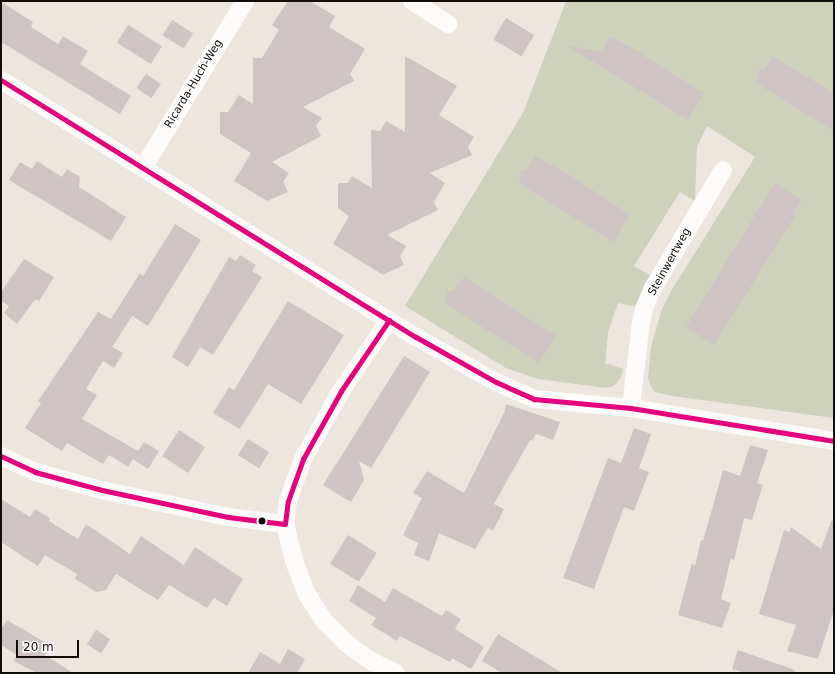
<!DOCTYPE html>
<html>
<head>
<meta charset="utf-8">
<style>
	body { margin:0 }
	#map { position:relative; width:835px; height:674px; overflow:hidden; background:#ece6df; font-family:"DejaVu Sans",sans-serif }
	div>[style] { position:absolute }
	.green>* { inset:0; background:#ced2ba }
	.building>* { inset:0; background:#cec4c4; transform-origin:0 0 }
	.street>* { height:18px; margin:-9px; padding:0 9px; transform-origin:9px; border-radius:9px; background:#fcfbfa }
	.bus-1>* { height:5px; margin:-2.5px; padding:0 2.5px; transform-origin:2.5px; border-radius:2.5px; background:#e5007d }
	.dots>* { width:11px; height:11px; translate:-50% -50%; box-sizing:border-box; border:2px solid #fff; border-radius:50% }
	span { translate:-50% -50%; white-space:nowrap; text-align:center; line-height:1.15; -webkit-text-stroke:3px #fff; paint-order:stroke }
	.street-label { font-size:11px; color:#110d09 }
	.frame { position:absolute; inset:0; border:2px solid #110d09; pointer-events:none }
	.scale { position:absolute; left:16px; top:640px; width:63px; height:18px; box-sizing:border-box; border:2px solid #110d09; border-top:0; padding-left:5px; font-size:12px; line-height:14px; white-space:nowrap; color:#110d09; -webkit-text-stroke:3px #fff; paint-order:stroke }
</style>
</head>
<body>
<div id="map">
	<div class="green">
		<i style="clip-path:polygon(566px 1px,834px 1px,834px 418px,672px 396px,655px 392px,651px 387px,648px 378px,651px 347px,661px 311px,671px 291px,755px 157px,707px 126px,697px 147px,695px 201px,680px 192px,634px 266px,650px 275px,636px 307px,618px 303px,608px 332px,605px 363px,623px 369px,621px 378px,614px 386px,606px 388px,538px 379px,506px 368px,405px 306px,523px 113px)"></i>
	</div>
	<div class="building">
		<i style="clip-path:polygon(288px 1px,310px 1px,335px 16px,329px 27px,365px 49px,350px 74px,354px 81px,303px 107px,322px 118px,316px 126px,321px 136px,272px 162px,289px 173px,283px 182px,288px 192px,267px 201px,234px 181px,251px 153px,220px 134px,220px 112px,228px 112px,239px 95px,253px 104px,253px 58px,262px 58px,279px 30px,272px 25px)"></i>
		<i style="clip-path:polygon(1px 2px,33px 22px,31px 27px,58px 44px,63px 36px,88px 51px,80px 64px,131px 96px,120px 114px,1px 42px)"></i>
		<i style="left:506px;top:18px;width:33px;height:25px;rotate:31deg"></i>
		<i style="left:172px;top:20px;width:25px;height:18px;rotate:32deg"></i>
		<i style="left:128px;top:25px;width:40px;height:21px;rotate:32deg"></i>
		<i style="clip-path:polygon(610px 36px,644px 54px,644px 56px,704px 93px,688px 120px,567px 46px,601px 51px)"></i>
		<i style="clip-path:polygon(405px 56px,457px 86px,439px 115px,474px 137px,468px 147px,472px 155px,430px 173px,445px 183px,434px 202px,438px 210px,387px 235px,406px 246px,400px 256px,404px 265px,383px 275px,333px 244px,349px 216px,338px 208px,338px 185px,339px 183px,348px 183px,352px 176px,372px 188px,371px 130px,380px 131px,386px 121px,405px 132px)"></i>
		<i style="clip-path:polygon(772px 56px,834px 93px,834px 131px,756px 83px,759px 69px,764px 71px)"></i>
		<i style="left:146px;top:74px;width:18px;height:17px;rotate:34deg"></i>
		<i style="clip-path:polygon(535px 156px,570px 175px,630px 215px,613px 242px,519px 183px,521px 170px,526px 170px)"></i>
		<i style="clip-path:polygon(37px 161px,62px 177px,67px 169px,80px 177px,79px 187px,126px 217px,111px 241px,9px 180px,20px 162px,32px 169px)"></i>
		<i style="clip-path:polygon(775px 183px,802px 200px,794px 212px,796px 214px,714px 345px,686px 327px)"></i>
		<i style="clip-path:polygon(175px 224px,201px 240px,148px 326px,132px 316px,112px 347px,123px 353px,114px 368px,103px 361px,86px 389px,97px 395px,82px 419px,138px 451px,144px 442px,159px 451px,148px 469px,133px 459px,128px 467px,109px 455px,103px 464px,67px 443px,62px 451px,25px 428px,41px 403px,38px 401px,98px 312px,111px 319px,140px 273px,143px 276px)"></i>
		<i style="clip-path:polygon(240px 255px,256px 265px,252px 271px,262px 277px,213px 355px,200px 347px,188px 367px,172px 357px,229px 257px,236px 261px)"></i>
		<i style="clip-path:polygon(24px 259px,54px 277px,39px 301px,36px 299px,32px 303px,17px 324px,4px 313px,9px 306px,1px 301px,1px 292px)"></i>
		<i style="clip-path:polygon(464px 277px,556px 336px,539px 363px,446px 304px,447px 291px,453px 291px)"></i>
		<i style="clip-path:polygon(288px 301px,344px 335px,301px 404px,268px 384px,240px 429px,213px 413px,229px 387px,234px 390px)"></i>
		<i style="clip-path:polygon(404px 356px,430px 372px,371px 468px,359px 461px,364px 480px,351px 502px,323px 485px)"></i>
		<i style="clip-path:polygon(506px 404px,560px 422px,553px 440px,536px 434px,532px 441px,530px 440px,494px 504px,504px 509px,493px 531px,488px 528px,475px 549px,439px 533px,429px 561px,414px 555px,418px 543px,403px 535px,422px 498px,413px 493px,427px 471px,464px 493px,504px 413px)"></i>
		<i style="clip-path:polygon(634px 428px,651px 434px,639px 468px,649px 472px,634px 511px,624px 507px,594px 589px,563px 578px,608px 458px,621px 463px)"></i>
		<i style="left:179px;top:430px;width:31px;height:31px;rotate:33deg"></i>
		<i style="left:248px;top:439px;width:25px;height:19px;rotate:32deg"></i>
		<i style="clip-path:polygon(750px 445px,768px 450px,757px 483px,763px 485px,752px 520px,744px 518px,734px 560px,731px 558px,721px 599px,731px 603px,722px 628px,678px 615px,692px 563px,695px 566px,701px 540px,703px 541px,723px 470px,740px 476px)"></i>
		<i style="clip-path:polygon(1px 499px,30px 517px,35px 509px,50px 518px,49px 521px,78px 539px,86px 524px,130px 554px,141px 536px,184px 565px,195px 547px,243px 579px,227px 606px,214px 598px,207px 608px,169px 585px,158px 600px,116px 574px,106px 590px,96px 592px,75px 579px,77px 574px,45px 555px,38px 566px,1px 542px)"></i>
		<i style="clip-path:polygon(831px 521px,834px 521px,834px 610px,818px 659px,787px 651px,796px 625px,759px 614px,784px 530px,789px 532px,791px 527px,821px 549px)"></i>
		<i style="left:348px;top:535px;width:34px;height:34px;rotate:32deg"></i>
		<i style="clip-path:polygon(358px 585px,385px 602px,393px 588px,442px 616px,446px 610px,461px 619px,455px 629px,484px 647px,471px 669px,452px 658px,450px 662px,400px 636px,397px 641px,371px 625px,376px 618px,349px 601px)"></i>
		<i style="clip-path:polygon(7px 620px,51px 646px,45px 655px,73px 673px,37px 673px,13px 661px,17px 655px,1px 645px,1px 629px)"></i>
		<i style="left:96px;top:630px;width:17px;height:17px;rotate:33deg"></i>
		<i style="clip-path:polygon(498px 634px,562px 673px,502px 673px,482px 661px)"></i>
		<i style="clip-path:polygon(288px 649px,305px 659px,297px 673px,248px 673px,260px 652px,280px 664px)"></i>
		<i style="clip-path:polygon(738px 650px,795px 670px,795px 673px,744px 673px,732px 669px)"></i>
	</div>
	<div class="street">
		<i style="left:412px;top:1px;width:43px;rotate:32.6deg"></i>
		<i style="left:1px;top:80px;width:488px;rotate:31.8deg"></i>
		<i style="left:416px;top:337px;width:92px;rotate:29.4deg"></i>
		<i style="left:496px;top:382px;width:42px;rotate:24.1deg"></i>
		<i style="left:534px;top:399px;width:97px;rotate:5.3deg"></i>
		<i style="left:631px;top:408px;width:206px;rotate:9.2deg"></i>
		<i style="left:143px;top:168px;width:196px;rotate:-58.6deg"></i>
		<i style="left:389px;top:320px;width:86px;rotate:124.1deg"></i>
		<i style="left:341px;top:391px;width:78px;rotate:119.2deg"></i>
		<i style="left:303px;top:459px;width:45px;rotate:109.7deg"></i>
		<i style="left:288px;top:501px;width:23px;rotate:97deg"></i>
		<i style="left:285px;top:524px;width:38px;rotate:76deg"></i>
		<i style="left:294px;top:561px;width:34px;rotate:69deg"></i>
		<i style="left:306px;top:593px;width:33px;rotate:57deg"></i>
		<i style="left:324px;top:621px;width:31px;rotate:45deg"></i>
		<i style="left:346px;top:643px;width:31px;rotate:36deg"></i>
		<i style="left:371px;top:661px;width:28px;rotate:26deg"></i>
		<i style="left:631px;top:408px;width:80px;rotate:-83.5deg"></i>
		<i style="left:640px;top:329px;width:20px;rotate:-79deg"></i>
		<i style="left:644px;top:309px;width:23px;rotate:-67deg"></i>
		<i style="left:653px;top:288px;width:137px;rotate:-59.3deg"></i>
		<i style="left:1px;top:456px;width:38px;rotate:25deg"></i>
		<i style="left:35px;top:472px;width:69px;rotate:15deg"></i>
		<i style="left:102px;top:490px;width:129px;rotate:12.1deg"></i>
		<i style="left:228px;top:517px;width:57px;rotate:7deg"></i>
	</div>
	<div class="bus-1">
		<i style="left:1px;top:80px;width:488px;rotate:31.8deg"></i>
		<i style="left:416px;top:337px;width:92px;rotate:29.4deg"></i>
		<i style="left:496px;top:382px;width:42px;rotate:24.1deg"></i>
		<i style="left:534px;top:399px;width:97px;rotate:5.3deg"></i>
		<i style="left:631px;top:408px;width:206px;rotate:9.2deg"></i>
		<i style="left:1px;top:456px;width:38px;rotate:25deg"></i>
		<i style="left:35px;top:472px;width:69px;rotate:15deg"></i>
		<i style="left:102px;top:490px;width:129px;rotate:12.1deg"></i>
		<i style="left:228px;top:517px;width:57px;rotate:7deg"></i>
		<i style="left:285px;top:524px;width:23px;rotate:-83deg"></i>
		<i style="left:288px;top:501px;width:45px;rotate:-70.3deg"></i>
		<i style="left:303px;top:459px;width:78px;rotate:-60.8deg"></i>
		<i style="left:341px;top:391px;width:86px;rotate:-55.9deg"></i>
	</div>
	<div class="dots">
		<i style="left:262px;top:521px;background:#110d09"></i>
	</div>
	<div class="street-label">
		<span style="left:194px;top:84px;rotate:-59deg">Ricarda-Huch-Weg</span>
		<span style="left:670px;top:262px;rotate:-61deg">Steinwertweg</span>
	</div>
	<div class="frame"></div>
	<div class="scale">20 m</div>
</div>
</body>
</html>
